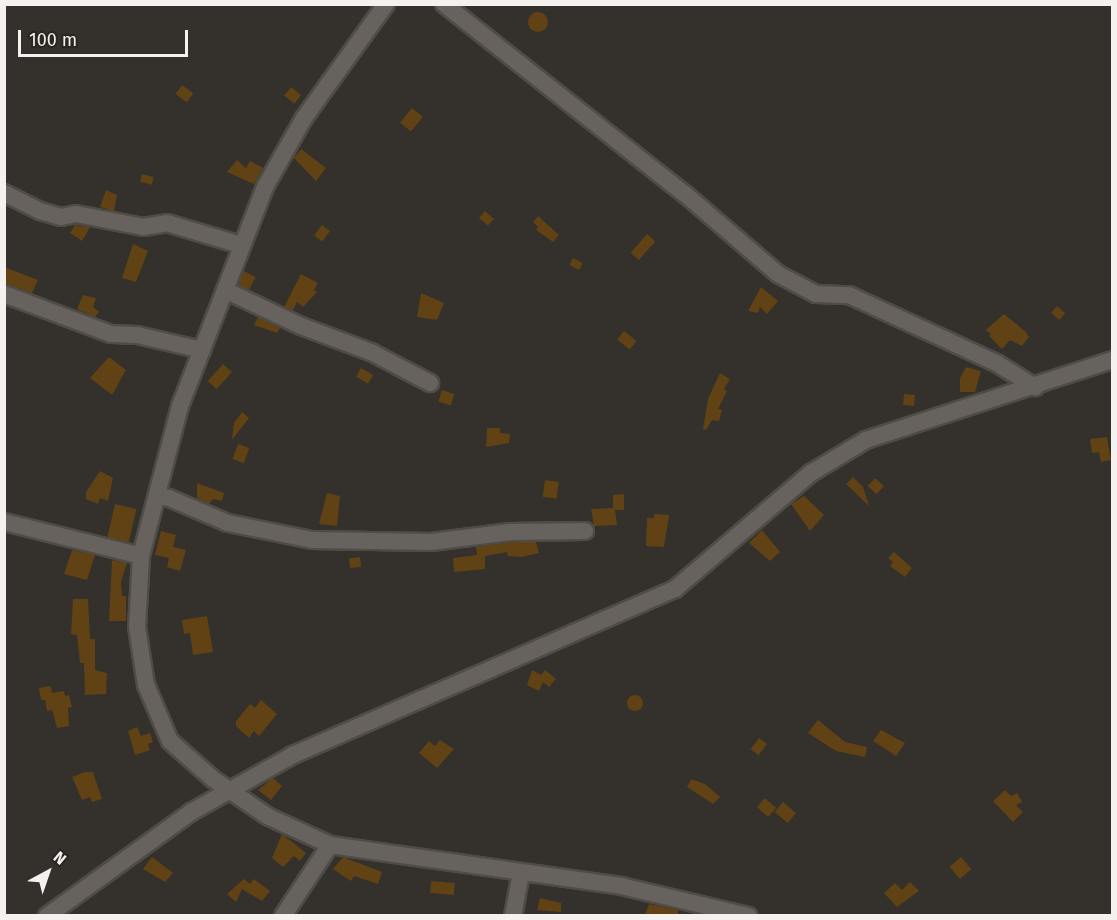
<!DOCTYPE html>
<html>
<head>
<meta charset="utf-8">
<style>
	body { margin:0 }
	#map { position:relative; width:1117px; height:920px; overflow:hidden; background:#34302b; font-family:"Fira Sans",sans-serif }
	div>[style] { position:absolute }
	.building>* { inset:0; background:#604214; transform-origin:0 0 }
	.round { border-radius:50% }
	.roads { filter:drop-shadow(2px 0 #4f4c48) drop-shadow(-2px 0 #4f4c48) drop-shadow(0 2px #4f4c48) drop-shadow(0 -2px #4f4c48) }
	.minor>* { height:16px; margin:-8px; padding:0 8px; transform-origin:8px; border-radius:8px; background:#67625d }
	span { translate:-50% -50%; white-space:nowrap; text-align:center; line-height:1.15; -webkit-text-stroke:5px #2a2621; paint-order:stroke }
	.frame { position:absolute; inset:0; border:6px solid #f4f1ee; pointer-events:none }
	.north { position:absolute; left:18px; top:842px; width:60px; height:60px; -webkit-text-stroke:4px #2a2621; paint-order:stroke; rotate:40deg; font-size:16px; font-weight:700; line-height:24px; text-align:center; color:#f4f1ee }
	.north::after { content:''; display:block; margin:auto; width:21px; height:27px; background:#f4f1ee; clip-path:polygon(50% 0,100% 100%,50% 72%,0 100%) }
	.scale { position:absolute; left:18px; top:30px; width:170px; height:27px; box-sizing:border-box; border:3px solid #f4f1ee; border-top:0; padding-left:8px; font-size:18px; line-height:21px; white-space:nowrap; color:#f4f1ee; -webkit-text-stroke:4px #2a2621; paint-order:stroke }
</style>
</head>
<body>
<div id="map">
	<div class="building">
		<i class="round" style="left:528px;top:12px;width:20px;height:20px"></i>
		<i style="left:182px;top:85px;width:14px;height:11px;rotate:36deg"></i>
		<i style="left:291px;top:87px;width:13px;height:11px;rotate:39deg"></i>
		<i style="left:412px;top:108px;width:14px;height:19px;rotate:39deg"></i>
		<i style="clip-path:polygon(301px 149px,326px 168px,316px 181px,294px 158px)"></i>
		<i style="clip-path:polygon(237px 160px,246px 168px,250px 161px,263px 168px,254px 184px,227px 172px)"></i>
		<i style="left:142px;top:174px;width:12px;height:8px;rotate:14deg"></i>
		<i style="clip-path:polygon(106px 190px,117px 195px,114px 211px,100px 207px)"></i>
		<i style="left:485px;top:211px;width:12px;height:9px;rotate:42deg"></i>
		<i style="clip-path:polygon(538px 216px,559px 235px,553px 242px,536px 230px,538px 227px,533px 222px)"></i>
		<i style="clip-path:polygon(75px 225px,90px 227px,82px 241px,70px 233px)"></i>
		<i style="left:322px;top:225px;width:10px;height:13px;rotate:37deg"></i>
		<i style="left:647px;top:234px;width:11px;height:25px;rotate:41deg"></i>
		<i style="clip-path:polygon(133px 244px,148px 251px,136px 282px,122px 278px)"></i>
		<i style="left:573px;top:258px;width:11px;height:8px;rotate:27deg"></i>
		<i style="clip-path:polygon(4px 267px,38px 280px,32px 293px,4px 283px)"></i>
		<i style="left:244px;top:271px;width:13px;height:15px;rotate:27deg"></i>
		<i style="clip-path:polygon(301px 274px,318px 283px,314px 290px,317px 292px,303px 307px,297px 302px,293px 310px,284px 307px)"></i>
		<i style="clip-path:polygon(761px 287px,778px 301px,767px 314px,760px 307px,758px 313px,748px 311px)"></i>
		<i style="clip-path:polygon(421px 293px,444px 303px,437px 320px,417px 317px)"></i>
		<i style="clip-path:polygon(83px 295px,96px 298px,93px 307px,99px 312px,95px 317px,77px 309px)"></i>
		<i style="left:1057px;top:306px;width:11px;height:9px;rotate:41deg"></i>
		<i style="clip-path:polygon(1004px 314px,1026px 332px,1029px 337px,1022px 346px,1010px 340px,1002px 349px,989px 336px,991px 334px,986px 330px)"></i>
		<i style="clip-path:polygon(258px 317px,280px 328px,277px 333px,254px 325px)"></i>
		<i style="left:624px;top:331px;width:16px;height:11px;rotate:38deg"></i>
		<i style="clip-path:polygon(109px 357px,126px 370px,112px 395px,90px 378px)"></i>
		<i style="left:223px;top:364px;width:12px;height:23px;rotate:42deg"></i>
		<i style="clip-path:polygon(966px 367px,981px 371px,975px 392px,960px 392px,960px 378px)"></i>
		<i style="left:361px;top:368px;width:14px;height:10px;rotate:30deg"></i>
		<i style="clip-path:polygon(720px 373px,730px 379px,724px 389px,727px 391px,718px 409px,722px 410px,719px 421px,712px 420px,706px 430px,703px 429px,708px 399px)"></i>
		<i style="left:442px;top:390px;width:13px;height:12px;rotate:18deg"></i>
		<i style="left:904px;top:394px;width:11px;height:11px;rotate:5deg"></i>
		<i style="clip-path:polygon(242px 412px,249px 418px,232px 440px,234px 423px)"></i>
		<i style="clip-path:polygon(487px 428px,500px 428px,500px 433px,510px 434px,509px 443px,486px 447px)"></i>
		<i style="clip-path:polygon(1107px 437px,1111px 460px,1101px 462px,1099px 452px,1092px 453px,1090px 439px)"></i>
		<i style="left:238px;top:444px;width:12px;height:16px;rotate:20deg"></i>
		<i style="clip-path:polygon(100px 471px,113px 478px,108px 501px,100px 498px,98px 504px,86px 499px,86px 492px)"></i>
		<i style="clip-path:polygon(853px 477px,863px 487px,869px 506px,846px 484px)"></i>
		<i style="left:875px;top:478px;width:12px;height:11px;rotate:42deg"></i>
		<i style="left:545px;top:480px;width:14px;height:17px;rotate:8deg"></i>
		<i style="clip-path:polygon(197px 483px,224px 493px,222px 501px,213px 499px,209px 504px,197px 498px)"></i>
		<i style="clip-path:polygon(327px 493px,340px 496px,337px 526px,319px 524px)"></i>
		<i style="clip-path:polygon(624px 494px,624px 510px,615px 510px,617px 525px,594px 526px,591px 509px,613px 508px,613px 495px)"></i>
		<i style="clip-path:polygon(804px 496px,824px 515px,810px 531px,791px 504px)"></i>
		<i style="left:115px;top:504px;width:22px;height:34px;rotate:13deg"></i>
		<i style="clip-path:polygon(654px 514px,669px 515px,664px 547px,646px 546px,647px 518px,654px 518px)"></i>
		<i style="clip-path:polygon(762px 530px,780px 552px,770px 561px,749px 543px)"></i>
		<i style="clip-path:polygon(161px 531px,176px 535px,173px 547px,186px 550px,180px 571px,167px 567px,169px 558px,155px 555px)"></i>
		<i style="clip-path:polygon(511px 542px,536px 542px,539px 553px,521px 557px,508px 556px,507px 552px,485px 556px,485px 569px,454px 572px,453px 558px,477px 555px,476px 547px)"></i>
		<i style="clip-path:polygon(72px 550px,95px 555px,87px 580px,64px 574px)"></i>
		<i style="clip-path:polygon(894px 552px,912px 568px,905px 577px,890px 566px,893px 562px,888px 558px)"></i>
		<i style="left:360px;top:557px;width:10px;height:11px;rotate:84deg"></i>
		<i style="clip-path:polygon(112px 560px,127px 563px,121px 582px,122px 596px,126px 596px,126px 621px,109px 621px)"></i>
		<i style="clip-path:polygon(73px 599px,88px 599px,90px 639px,95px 639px,95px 670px,107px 673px,106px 694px,85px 695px,84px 663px,80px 663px,77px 635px,71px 634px)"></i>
		<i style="clip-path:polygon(207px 616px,213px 652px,193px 655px,190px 633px,184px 634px,182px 620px)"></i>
		<i style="clip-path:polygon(532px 670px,541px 675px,545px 670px,556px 679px,549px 687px,543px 682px,539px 691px,527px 685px)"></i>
		<i style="clip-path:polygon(51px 686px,52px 693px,64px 691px,65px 696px,69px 695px,72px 707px,68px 708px,69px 726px,57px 728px,52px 710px,47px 711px,45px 700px,41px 700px,39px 688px)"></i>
		<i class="round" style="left:627px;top:695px;width:16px;height:16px"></i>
		<i style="clip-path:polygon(261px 700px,277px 714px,259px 736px,254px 731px,249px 738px,236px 726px,236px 721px,250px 704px,255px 708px)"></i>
		<i style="clip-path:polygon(818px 720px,845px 742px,867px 747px,865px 757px,836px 751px,808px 733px)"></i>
		<i style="clip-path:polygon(137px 727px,141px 736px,150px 733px,153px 742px,148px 744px,150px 750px,135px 755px,128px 731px)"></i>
		<i style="clip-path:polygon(881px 730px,905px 743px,896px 756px,873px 741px)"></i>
		<i style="left:759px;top:738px;width:10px;height:14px;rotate:37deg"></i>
		<i style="clip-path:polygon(440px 740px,454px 749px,437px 768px,419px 753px,429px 741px,435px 746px)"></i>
		<i style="clip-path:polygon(85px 772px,93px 772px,102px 799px,92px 802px,90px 797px,82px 800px,72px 777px)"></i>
		<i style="clip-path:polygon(273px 778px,282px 786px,271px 800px,258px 790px)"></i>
		<i style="clip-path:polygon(691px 779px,705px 784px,720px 797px,713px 804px,687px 787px)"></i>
		<i style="clip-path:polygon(1005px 790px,1011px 796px,1017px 793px,1022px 802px,1016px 805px,1023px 812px,1013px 822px,993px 801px)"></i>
		<i style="left:765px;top:798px;width:15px;height:12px;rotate:42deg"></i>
		<i style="left:783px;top:802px;width:17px;height:13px;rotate:40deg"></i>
		<i style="clip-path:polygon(282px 834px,306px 853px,300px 861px,294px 856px,283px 867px,272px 858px)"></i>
		<i style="clip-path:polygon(152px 857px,173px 873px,165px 882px,143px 869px)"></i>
		<i style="clip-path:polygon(343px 857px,382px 872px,378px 884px,354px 876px,351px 881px,333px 869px)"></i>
		<i style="left:961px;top:857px;width:16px;height:15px;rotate:50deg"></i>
		<i style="clip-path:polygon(244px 879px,250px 884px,254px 879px,270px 891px,262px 901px,242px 889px,236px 902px,227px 894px)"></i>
		<i style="left:431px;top:881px;width:24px;height:12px;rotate:5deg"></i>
		<i style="clip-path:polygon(910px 882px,919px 891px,897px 907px,884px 893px,895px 883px,902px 890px)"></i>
		<i style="clip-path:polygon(540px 898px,561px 903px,561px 912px,537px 910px)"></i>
		<i style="clip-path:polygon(649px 904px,678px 910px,678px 915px,645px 915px)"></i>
	</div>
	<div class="roads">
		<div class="minor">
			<i style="left:386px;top:4px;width:140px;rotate:125.7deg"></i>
			<i style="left:304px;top:118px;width:79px;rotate:119.5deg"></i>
			<i style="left:265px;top:187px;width:235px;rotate:111.2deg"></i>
			<i style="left:180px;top:406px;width:155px;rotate:104.6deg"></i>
			<i style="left:141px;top:556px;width:71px;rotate:93.2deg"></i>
			<i style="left:137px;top:627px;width:59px;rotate:81.2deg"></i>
			<i style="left:146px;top:685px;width:61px;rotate:66.8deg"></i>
			<i style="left:170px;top:741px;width:57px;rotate:41.5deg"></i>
			<i style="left:213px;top:779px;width:65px;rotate:34.4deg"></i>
			<i style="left:267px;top:816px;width:69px;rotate:24.7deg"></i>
			<i style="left:330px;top:845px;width:294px;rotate:8deg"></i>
			<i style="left:621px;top:886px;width:131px;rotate:13.2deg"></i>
			<i style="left:444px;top:4px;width:307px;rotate:38.3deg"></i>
			<i style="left:685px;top:194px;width:123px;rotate:40.7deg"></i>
			<i style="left:778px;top:274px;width:43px;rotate:27.8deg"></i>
			<i style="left:816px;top:294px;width:33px;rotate:2deg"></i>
			<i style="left:849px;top:295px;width:164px;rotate:24.8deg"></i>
			<i style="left:998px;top:364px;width:44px;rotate:31.9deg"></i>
			<i style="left:4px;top:193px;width:40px;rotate:26.6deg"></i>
			<i style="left:40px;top:211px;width:22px;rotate:16deg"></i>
			<i style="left:61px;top:217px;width:15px;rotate:-11deg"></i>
			<i style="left:76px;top:214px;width:68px;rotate:11deg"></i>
			<i style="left:143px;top:227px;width:24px;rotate:-9deg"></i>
			<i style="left:167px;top:223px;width:77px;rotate:16.6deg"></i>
			<i style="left:225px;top:290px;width:84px;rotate:25.3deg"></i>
			<i style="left:301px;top:326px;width:75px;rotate:20.4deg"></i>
			<i style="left:371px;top:352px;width:67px;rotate:27.7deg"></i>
			<i style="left:4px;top:294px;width:114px;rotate:20.5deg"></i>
			<i style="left:111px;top:334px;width:26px;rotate:2deg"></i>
			<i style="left:137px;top:335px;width:67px;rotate:13deg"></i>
			<i style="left:157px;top:496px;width:12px;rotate:9deg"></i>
			<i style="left:169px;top:498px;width:64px;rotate:23deg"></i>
			<i style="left:228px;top:523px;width:86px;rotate:11.4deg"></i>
			<i style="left:312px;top:540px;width:119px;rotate:1deg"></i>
			<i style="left:431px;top:542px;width:80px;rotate:-7.2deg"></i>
			<i style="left:510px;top:532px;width:75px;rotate:-0.8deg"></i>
			<i style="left:4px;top:522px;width:141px;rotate:13.9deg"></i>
			<i style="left:47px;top:916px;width:178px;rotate:-35.8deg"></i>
			<i style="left:191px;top:812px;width:117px;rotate:-29.2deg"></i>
			<i style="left:293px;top:755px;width:417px;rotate:-23.5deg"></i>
			<i style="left:675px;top:589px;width:179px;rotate:-40.5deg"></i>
			<i style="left:811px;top:473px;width:64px;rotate:-31deg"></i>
			<i style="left:866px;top:440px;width:259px;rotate:-18deg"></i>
			<i style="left:283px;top:916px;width:85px;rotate:-56.5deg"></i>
			<i style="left:513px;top:916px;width:44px;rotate:-79.5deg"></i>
		</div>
	</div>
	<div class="frame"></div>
	<div class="north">N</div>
	<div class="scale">100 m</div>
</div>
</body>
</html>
